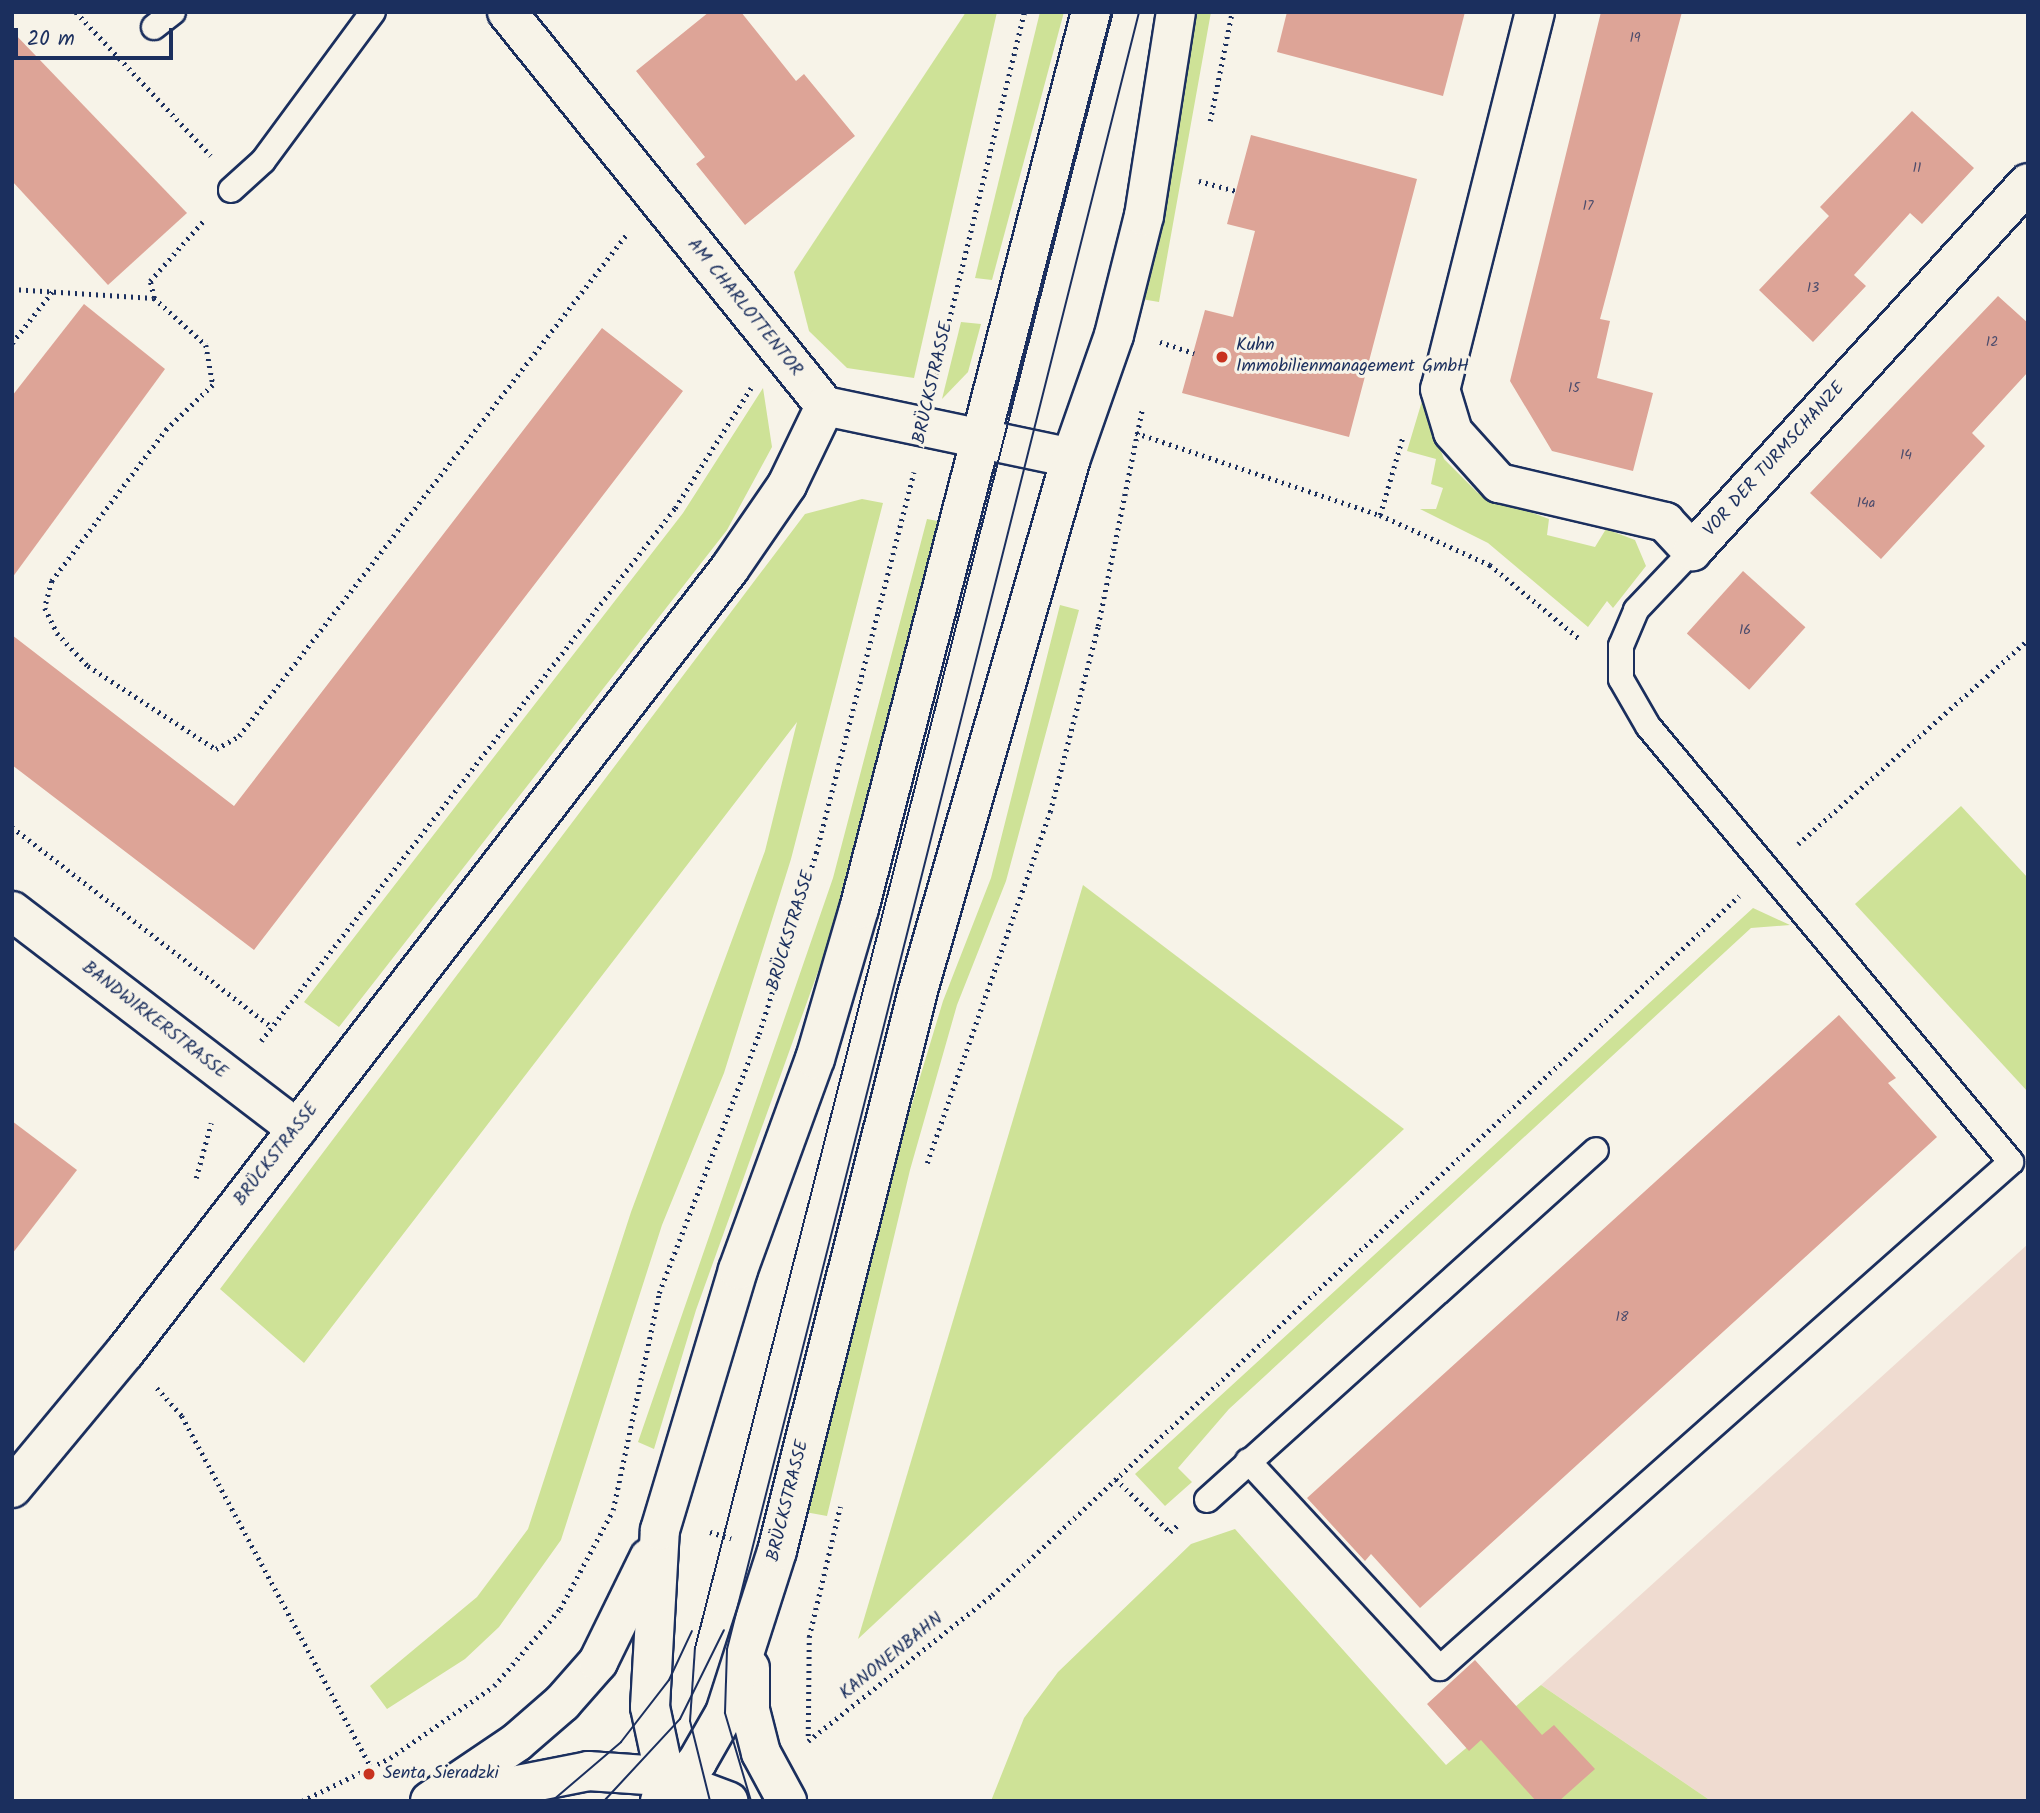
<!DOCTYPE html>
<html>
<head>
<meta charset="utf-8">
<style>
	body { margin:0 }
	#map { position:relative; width:2040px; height:1813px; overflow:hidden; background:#f7f3e8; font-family:Kalam,sans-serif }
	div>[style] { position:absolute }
	.built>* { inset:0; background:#efdbd0 }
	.green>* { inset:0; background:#cee297 }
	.building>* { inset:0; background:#dda497; transform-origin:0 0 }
	.path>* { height:4.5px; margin-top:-2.25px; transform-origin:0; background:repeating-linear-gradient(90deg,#1b2f5e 0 2px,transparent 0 7px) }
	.roads { filter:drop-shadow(2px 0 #1b2f5e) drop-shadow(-2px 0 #1b2f5e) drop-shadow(0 2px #1b2f5e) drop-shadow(0 -2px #1b2f5e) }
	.lane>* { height:24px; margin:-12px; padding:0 12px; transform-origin:12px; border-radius:12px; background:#f7f3e8 }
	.street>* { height:38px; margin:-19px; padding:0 19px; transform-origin:19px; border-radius:19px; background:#f7f3e8 }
	.secondary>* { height:38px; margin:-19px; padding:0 19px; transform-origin:19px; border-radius:19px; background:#f7f3e8 }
	.tram>* { height:2px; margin:-1px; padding:0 1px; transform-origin:1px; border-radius:1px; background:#1b2f5e }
	.dots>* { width:19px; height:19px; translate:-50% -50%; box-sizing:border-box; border:4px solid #f7f3e8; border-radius:50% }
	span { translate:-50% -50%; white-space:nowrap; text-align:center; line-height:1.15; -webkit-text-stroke:6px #f7f3e8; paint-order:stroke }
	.number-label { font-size:14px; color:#4c4c6c }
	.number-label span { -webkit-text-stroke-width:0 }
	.street-label { font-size:18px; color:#1b2f5e }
	.poi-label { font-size:18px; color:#1b2f5e }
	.left { translate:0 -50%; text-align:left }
	.frame { position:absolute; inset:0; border:14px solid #1b2f5e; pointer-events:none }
	.scale { position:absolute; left:14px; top:28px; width:159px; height:32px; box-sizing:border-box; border:4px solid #1b2f5e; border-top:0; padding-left:9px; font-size:21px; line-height:24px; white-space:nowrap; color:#1b2f5e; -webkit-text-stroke:5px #f7f3e8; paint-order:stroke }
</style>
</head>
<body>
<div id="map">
	<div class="built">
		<i style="clip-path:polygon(2028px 1244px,2028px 1801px,1711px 1801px,1541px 1685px)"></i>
	</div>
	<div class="green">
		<i style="clip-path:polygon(966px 12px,997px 12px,914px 378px,847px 368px,809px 331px,794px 272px)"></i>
		<i style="clip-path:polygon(1040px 12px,1064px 12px,992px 280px,975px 278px)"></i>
		<i style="clip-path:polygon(1195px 12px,1211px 12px,1159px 302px,1141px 299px,1158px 241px)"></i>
		<i style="clip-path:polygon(961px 322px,981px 324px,968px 372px,942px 399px)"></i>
		<i style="clip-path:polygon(763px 388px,772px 447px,727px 530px,339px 1027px,304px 1002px,683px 513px)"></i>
		<i style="clip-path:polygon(1422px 401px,1444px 459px,1478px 493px,1549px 519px,1547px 535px,1595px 547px,1606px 529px,1635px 540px,1646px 566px,1613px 608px,1607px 601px,1588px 627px,1488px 543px,1420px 509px,1436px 509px,1443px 488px,1431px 484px,1436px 459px,1407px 451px)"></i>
		<i style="clip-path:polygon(862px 499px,883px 503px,791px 859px,724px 1073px,662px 1225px,561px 1540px,499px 1627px,465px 1659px,387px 1709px,370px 1686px,477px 1597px,528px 1529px,631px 1212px,765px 851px,797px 722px,304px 1363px,220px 1289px,805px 514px)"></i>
		<i style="clip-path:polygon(927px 519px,943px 522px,851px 880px,696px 1310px,654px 1449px,638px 1442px,833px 878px)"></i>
		<i style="clip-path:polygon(1060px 605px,1079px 610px,1006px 881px,957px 1005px,910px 1170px,827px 1516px,805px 1512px,892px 1170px,943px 1001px,991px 878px)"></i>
		<i style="clip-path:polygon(1961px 806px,2028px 878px,2028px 1092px,1855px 904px)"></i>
		<i style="clip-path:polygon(1083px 885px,1404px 1129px,858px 1639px)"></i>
		<i style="clip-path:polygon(1753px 908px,1790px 925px,1751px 928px,1229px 1409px,1178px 1468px,1192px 1482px,1165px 1506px,1135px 1474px)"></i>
		<i style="clip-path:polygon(1235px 1529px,1446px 1765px,1541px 1685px,1711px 1801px,991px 1801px,1024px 1718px,1058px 1672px,1191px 1544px)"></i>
	</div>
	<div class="building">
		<i style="clip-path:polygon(709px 12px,741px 12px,796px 81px,804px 74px,855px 136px,745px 225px,696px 164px,705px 157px,636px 71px)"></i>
		<i style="clip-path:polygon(1287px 12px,1465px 12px,1443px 96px,1277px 52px)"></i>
		<i style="clip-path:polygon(1601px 12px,1682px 12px,1600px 319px,1610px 321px,1597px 378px,1653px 393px,1633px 471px,1552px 451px,1510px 381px)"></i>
		<i style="clip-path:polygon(12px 31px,187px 213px,108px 285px,12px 181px)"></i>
		<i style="clip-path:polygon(1912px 111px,1974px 168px,1922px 224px,1910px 213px,1854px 275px,1866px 286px,1813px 342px,1759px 290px,1829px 216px,1820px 207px)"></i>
		<i style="clip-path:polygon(1251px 135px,1417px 179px,1349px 437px,1182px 393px,1205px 310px,1233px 317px,1255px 231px,1227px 224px)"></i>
		<i style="clip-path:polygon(1998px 296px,2028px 323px,2028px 372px,1972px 433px,1985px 446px,1881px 559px,1810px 493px)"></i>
		<i style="clip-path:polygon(84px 304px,165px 369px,12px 578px,12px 396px)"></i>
		<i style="clip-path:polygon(602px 328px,683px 391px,254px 950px,12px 765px,12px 635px,234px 806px)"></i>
		<i style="left:1743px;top:571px;width:84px;height:84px;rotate:42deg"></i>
		<i style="clip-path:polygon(1839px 1015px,1896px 1078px,1888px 1083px,1937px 1137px,1420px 1608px,1371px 1554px,1365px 1561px,1307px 1498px)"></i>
		<i style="clip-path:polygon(12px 1121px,77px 1170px,12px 1254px)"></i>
		<i style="clip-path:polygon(1475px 1660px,1542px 1735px,1554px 1725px,1595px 1769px,1559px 1801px,1536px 1801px,1481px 1740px,1469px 1751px,1427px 1704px)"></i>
	</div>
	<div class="path">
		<i style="left:76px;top:12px;width:197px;rotate:46.8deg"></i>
		<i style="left:1210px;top:121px;width:111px;rotate:-78.6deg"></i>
		<i style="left:1199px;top:181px;width:38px;rotate:15deg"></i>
		<i style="left:12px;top:289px;width:142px;rotate:3.6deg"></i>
		<i style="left:154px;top:298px;width:17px;rotate:-103deg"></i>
		<i style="left:150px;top:281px;width:83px;rotate:-48.4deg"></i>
		<i style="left:154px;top:298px;width:70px;rotate:42.1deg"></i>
		<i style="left:206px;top:345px;width:41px;rotate:80.1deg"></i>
		<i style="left:213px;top:385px;width:64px;rotate:136.3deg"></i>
		<i style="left:167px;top:429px;width:191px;rotate:127.1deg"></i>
		<i style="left:52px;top:581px;width:28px;rotate:105deg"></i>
		<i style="left:45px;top:608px;width:28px;rotate:64deg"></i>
		<i style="left:57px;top:633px;width:45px;rotate:46.8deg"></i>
		<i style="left:88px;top:666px;width:153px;rotate:33deg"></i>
		<i style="left:216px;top:749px;width:26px;rotate:-29deg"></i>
		<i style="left:239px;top:736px;width:633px;rotate:-52.32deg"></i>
		<i style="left:1160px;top:342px;width:36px;rotate:18deg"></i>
		<i style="left:12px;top:343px;width:65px;rotate:-51.9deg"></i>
		<i style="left:934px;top:382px;width:381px;rotate:-76.3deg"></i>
		<i style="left:1136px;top:433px;width:257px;rotate:18.6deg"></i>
		<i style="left:1380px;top:515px;width:121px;rotate:24.4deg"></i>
		<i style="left:1490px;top:565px;width:118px;rotate:39.5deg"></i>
		<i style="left:1380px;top:515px;width:82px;rotate:-73.8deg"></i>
		<i style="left:12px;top:827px;width:328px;rotate:37.6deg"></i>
		<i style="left:1798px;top:844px;width:307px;rotate:-41.6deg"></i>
		<i style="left:261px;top:1041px;width:675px;rotate:-52.16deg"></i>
		<i style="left:675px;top:508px;width:142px;rotate:-57.7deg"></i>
		<i style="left:927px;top:1163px;width:372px;rotate:-70.7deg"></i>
		<i style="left:1050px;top:812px;width:192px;rotate:-75.5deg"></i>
		<i style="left:1098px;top:626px;width:221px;rotate:-78.5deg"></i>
		<i style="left:196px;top:1178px;width:57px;rotate:-74.7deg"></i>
		<i style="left:157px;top:1388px;width:38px;rotate:48deg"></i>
		<i style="left:182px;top:1416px;width:396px;rotate:61.7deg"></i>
		<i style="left:1116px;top:1479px;width:76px;rotate:44.5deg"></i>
		<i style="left:1170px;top:1532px;width:12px;rotate:-42deg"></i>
		<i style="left:710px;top:1532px;width:22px;rotate:16deg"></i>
		<i style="left:808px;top:1736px;width:99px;rotate:-89.4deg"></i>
		<i style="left:809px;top:1637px;width:134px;rotate:-76.6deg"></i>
		<i style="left:808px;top:1741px;width:235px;rotate:-38.4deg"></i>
		<i style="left:992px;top:1595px;width:1023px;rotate:-43.1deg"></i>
		<i style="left:302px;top:1801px;width:98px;rotate:-26deg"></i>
		<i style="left:390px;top:1758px;width:126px;rotate:-34.7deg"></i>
		<i style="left:494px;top:1686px;width:101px;rotate:-49.4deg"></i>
		<i style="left:560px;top:1609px;width:112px;rotate:-61.8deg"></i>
		<i style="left:613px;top:1510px;width:222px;rotate:-78deg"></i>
		<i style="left:659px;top:1293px;width:278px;rotate:-68.9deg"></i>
		<i style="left:759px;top:1034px;width:190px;rotate:-72.5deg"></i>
		<i style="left:816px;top:853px;width:393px;rotate:-75.6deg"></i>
	</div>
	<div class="roads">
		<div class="lane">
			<i style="left:154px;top:27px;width:24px;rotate:-38deg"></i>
			<i style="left:231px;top:190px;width:43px;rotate:-42.2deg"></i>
			<i style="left:263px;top:161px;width:185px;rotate:-53.6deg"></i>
			<i style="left:1248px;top:1461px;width:282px;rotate:47.2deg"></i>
			<i style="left:1440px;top:1668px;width:763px;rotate:-41.55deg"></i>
			<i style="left:2011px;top:1162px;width:567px;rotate:-129.78deg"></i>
			<i style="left:1648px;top:726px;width:54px;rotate:-119.9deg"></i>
			<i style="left:1621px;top:679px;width:33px;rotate:-90deg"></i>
			<i style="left:1621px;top:646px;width:39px;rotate:-67deg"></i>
			<i style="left:1636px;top:610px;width:81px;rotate:-46.5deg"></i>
			<i style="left:1207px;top:1500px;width:523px;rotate:-41.98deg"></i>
		</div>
		<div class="street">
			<i style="left:507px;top:12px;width:506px;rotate:51.09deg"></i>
			<i style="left:825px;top:406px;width:251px;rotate:11.9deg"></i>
			<i style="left:1535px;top:12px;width:389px;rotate:104.1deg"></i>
			<i style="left:1440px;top:389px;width:45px;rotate:73.2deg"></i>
			<i style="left:1453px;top:432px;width:69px;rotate:48deg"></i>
			<i style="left:1499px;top:483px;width:171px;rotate:13.2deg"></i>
			<i style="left:1665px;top:522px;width:40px;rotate:47deg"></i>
			<i style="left:1692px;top:551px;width:498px;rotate:-47.6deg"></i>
			<i style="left:12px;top:911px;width:359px;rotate:37.4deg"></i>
			<i style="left:12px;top:1488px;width:177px;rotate:-50.3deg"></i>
			<i style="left:125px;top:1352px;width:990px;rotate:-52.34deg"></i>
			<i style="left:730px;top:568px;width:101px;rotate:-55.5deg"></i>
			<i style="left:787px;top:485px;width:88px;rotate:-64.3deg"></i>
		</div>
		<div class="secondary">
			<i style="left:750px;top:1668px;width:42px;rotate:90deg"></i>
			<i style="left:750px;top:1710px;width:44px;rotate:75.7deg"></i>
			<i style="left:761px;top:1753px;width:55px;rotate:61.6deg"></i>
			<i style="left:447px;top:1799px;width:144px;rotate:-11.2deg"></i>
			<i style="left:588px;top:1771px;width:73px;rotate:3.9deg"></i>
			<i style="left:661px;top:1776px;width:72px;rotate:20.5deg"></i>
			<i style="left:430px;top:1801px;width:105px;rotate:-34.1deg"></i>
			<i style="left:517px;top:1742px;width:60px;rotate:-40.9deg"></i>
			<i style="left:562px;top:1703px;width:55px;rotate:-48.7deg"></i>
			<i style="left:598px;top:1662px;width:116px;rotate:-63.9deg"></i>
			<i style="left:660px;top:1801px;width:54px;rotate:-46.5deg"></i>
			<i style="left:697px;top:1762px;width:56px;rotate:-60.3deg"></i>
			<i style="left:725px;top:1713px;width:170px;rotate:-72.2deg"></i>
			<i style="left:777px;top:1551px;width:582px;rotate:-75.87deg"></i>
			<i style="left:919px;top:987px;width:550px;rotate:-73.97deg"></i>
			<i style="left:1071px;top:458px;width:130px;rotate:-70.7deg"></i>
			<i style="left:1114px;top:335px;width:123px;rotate:-75.9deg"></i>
			<i style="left:1144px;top:216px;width:206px;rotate:-81.1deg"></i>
			<i style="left:670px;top:1801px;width:96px;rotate:-102deg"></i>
			<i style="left:650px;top:1707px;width:177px;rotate:-86.8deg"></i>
			<i style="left:660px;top:1530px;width:271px;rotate:-73.3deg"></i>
			<i style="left:738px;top:1270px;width:225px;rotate:-70deg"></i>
			<i style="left:815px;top:1059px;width:156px;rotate:-73.7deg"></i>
			<i style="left:859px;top:909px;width:927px;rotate:-75.5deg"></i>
		</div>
	</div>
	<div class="tram">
		<i style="left:552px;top:1801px;width:91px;rotate:-40.5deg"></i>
		<i style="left:621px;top:1742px;width:78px;rotate:-52.3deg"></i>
		<i style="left:669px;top:1680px;width:54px;rotate:-64.9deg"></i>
		<i style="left:604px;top:1801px;width:112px;rotate:-47.2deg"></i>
		<i style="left:680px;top:1719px;width:99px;rotate:-63.7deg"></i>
		<i style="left:710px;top:1801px;width:82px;rotate:-104deg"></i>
		<i style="left:690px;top:1721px;width:73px;rotate:-86.1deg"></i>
		<i style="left:695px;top:1648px;width:1689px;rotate:-75.67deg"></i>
		<i style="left:751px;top:1801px;width:92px;rotate:-106.5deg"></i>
		<i style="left:725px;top:1713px;width:64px;rotate:-88.2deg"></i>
		<i style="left:727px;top:1649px;width:1688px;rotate:-75.87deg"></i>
	</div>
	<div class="dots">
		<i style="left:1222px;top:357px;background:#c8321e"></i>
		<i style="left:369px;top:1774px;background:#c8321e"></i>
	</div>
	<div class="number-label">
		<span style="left:1635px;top:38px">19</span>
		<span style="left:1917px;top:168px">11</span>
		<span style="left:1588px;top:206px">17</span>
		<span style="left:1813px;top:288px">13</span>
		<span style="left:1992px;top:342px">12</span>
		<span style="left:1574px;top:388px">15</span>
		<span style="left:1906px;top:455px">14</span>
		<span style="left:1866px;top:503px">14a</span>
		<span style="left:1745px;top:630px">16</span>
		<span style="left:1622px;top:1317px">18</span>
	</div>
	<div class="street-label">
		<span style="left:744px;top:308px;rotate:51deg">AM CHARLOTTENTOR</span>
		<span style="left:934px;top:383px;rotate:-77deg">BRÜCKSTRASSE</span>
		<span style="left:1775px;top:460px;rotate:-48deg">VOR DER TURMSCHANZE</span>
		<span style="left:792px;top:931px;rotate:-73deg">BRÜCKSTRASSE</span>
		<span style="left:154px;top:1021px;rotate:38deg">BANDWIRKERSTRASSE</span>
		<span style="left:277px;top:1155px;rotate:-52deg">BRÜCKSTRASSE</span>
		<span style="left:789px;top:1501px;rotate:-76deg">BRÜCKSTRASSE</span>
		<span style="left:892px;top:1657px;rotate:-39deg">KANONENBAHN</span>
	</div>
	<div class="poi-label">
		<span class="left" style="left:1236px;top:357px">Kuhn<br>Immobilienmanagement GmbH</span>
		<span class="left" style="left:383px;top:1774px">Senta Sieradzki</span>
	</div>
	<div class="frame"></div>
	<div class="scale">20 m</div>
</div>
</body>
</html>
